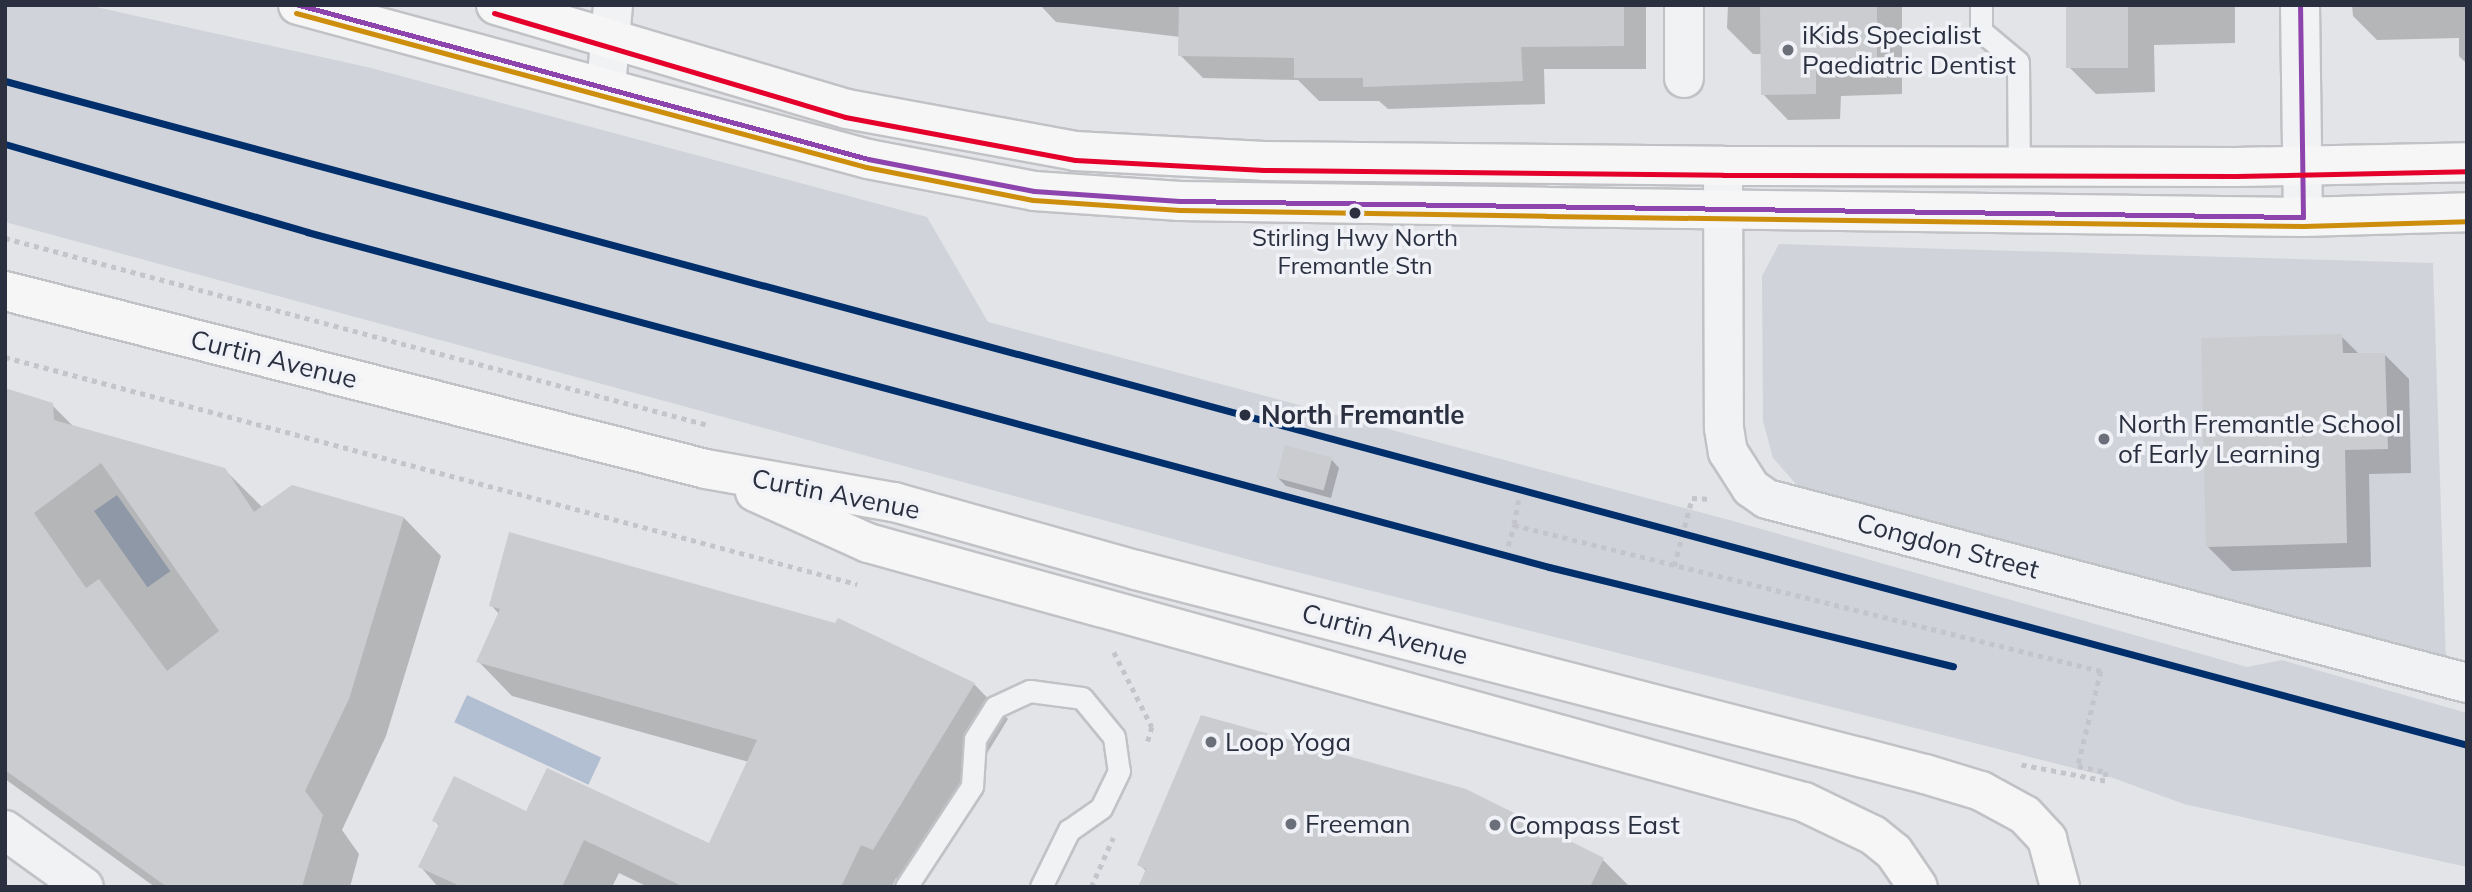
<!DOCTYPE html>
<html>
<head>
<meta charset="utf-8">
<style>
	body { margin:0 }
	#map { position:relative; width:2472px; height:892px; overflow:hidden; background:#e3e4e7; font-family:Mulish,sans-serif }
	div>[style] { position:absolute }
	.built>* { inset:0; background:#d1d3da }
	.water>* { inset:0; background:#b2bed1; transform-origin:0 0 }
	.shadow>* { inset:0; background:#0003 }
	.building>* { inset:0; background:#cbcccf; transform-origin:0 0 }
	.path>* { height:4.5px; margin-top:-2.25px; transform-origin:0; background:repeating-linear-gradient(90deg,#c4c5ca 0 5px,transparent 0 10px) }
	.roads { filter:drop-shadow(2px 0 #c1c2c5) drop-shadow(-2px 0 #c1c2c5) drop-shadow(0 2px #c1c2c5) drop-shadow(0 -2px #c1c2c5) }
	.service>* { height:21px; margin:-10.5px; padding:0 10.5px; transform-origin:10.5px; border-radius:10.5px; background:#f1f2f4 }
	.minor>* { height:38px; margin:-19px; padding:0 19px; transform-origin:19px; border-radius:19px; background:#f1f2f4 }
	.primary>* { height:38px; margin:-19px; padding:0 19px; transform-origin:19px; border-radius:19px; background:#f6f6f6 }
	.trunk>* { height:38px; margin:-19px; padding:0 19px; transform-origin:19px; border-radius:19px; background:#f6f6f6 }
	.bus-1>* { height:5px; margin:-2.5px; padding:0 2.5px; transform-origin:2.5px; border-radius:2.5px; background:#8e44ad }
	.bus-2>* { height:5px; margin:-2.5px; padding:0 2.5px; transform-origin:2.5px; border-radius:2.5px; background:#ce8e0d }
	.bus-3>* { height:5px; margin:-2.5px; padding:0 2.5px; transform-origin:2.5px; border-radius:2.5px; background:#e4002b }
	.rail-1>* { height:7px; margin:-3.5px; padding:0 3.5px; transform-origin:3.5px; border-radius:3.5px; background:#002f6c }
	.dots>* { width:19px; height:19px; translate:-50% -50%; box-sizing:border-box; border:4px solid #f0f2f7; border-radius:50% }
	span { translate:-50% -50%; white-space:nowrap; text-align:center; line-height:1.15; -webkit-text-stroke:7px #f0f2f7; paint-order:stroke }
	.bus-label { font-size:24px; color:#2a3040 }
	.poi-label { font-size:26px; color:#2a3040 }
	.left { translate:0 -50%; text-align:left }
	.street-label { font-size:26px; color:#2a3040 }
	.stop-label { font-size:26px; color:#2a3040; font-weight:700 }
	.frame { position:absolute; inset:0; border:7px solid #2a3040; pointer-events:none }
</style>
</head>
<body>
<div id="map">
	<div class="built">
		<i style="clip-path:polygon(5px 5px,87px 5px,371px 68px,927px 217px,988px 322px,1733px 521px,2247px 667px,2282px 660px,2467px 713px,2467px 867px,2184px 804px,2113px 778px,1265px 564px,5px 222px)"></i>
		<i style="clip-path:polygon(1779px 244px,2433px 263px,2446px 665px,1797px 485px,1773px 458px,1763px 421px,1762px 276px)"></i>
	</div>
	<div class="water">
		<i style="left:117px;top:495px;width:93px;height:28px;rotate:55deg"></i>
		<i style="left:467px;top:695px;width:148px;height:30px;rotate:25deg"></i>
	</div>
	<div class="shadow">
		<i style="clip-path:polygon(1040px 5px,1646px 5px,1646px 69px,1544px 69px,1545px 104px,1388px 109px,1379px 101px,1319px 101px,1298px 80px,1203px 78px,1180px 55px,1180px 37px,1056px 22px)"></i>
		<i style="clip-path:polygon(1728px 5px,1902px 5px,1902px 94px,1841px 96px,1840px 119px,1788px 120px,1763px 94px,1762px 54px,1753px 54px,1727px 28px)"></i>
		<i style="clip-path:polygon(2068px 5px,2235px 5px,2235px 43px,2154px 45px,2155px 92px,2096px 94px,2070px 68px)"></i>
		<i style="clip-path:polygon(2352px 5px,2467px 5px,2467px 64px,2459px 56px,2459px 38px,2377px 40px,2353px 16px)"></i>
		<i style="clip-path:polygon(2467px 314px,2467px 362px,2465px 360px)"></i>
		<i style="clip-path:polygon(2341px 336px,2360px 355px,2385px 355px,2409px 379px,2411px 473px,2369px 474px,2371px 567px,2232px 571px,2208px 547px)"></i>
		<i style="clip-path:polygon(5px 390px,52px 405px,74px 427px,224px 469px,263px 508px,404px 518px,441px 556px,386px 736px,342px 830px,359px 854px,350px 887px,155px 887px,5px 779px)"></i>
		<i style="clip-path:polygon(1331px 459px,1339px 468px,1331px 498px,1286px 486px,1278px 478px)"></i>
		<i style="clip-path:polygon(491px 605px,974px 684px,1008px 719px,908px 883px,896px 878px,892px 887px,648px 887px,619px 873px,612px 887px,438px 887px,420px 866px,440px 827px,434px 820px,526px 813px,710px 845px,749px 762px,512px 696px,478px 661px,499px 614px)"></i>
		<i style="clip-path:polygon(1464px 790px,1603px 860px,1630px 887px,1140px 887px,1147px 872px,1139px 864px)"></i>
	</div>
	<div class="building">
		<i style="clip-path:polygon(1179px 5px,1624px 5px,1624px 46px,1521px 47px,1523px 81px,1363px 87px,1363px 78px,1294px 78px,1294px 58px,1178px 56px)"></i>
		<i style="clip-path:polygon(1760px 5px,1877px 5px,1877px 69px,1816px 71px,1816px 94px,1761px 95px)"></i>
		<i style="left:2066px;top:5px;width:62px;height:63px"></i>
		<i style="clip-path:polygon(2342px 334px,2343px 353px,2385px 353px,2388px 449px,2345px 450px,2347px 543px,2206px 547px,2201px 338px)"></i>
		<i style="clip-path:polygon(evenodd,5px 388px,53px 403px,54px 420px,225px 468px,254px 512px,292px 485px,404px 517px,349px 699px,305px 791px,323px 815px,302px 887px,167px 887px,5px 770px,5px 388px,101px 463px,219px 631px,167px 671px,99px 579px,86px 588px,34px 513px,101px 463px)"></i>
		<i style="left:1285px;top:445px;width:49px;height:34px;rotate:15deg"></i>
		<i style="clip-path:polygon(509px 532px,835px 623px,838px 618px,975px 683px,873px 850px,861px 845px,841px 887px,684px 887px,584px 840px,562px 887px,462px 887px,418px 867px,439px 824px,432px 821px,454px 776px,526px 811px,547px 768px,709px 843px,757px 740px,476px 662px,500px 609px,489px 606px)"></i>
		<i style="clip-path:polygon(1201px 715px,1466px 789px,1604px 858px,1590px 887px,1138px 887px,1146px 869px,1137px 865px)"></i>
	</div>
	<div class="path">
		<i style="left:5px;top:238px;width:727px;rotate:14.9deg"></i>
		<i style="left:5px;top:357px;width:882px;rotate:14.92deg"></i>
		<i style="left:1519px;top:500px;width:25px;rotate:101deg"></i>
		<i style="left:1514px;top:525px;width:605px;rotate:13.97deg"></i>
		<i style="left:2101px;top:671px;width:98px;rotate:103.6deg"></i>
		<i style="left:2078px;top:766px;width:29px;rotate:12deg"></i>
		<i style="left:2106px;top:772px;width:9px;rotate:96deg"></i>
		<i style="left:2105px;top:781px;width:86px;rotate:-169.2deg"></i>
		<i style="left:1508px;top:546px;width:22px;rotate:-74deg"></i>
		<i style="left:1674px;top:566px;width:70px;rotate:-75.2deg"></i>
		<i style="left:1692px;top:498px;width:20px;rotate:3deg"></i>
		<i style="left:1114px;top:652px;width:84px;rotate:63.1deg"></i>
		<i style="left:1152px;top:727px;width:15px;rotate:106deg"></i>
		<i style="left:1091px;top:887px;width:54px;rotate:-65.8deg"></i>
	</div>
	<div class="roads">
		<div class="service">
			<i style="left:1981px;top:5px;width:26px;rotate:90deg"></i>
			<i style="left:1981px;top:31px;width:48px;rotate:40deg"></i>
			<i style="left:2018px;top:62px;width:106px;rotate:89.5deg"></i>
			<i style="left:906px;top:887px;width:121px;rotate:-56.8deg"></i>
			<i style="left:972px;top:786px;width:47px;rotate:-86.3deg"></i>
			<i style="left:975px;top:739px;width:38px;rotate:-58deg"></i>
			<i style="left:995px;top:707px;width:38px;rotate:-25deg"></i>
			<i style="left:1030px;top:691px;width:52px;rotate:7.7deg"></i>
			<i style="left:1082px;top:698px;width:50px;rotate:50.6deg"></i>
			<i style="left:1114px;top:737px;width:34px;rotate:82deg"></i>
			<i style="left:1119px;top:771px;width:41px;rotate:115.9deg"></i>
			<i style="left:1101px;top:808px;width:39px;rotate:145deg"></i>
			<i style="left:1069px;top:830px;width:64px;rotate:116.2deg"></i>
		</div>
		<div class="minor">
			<i style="left:2300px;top:5px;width:212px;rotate:89.2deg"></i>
			<i style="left:1684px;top:78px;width:73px;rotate:-90deg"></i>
			<i style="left:606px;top:88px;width:83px;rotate:-85.2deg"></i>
			<i style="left:1723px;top:166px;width:262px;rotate:89.8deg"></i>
			<i style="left:1724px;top:428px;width:24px;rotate:81deg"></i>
			<i style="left:1728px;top:452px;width:43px;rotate:57.4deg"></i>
			<i style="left:1751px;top:488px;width:19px;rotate:35deg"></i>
			<i style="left:1767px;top:499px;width:724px;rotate:14.73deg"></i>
			<i style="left:5px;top:830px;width:97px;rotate:35.8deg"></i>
		</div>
		<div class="primary">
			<i style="left:5px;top:291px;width:723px;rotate:14.25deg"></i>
			<i style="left:706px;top:469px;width:191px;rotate:10deg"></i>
			<i style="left:894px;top:502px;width:251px;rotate:15.7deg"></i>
			<i style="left:1136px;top:570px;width:815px;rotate:14.5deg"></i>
			<i style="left:1925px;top:774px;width:59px;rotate:16.9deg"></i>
			<i style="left:1981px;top:791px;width:50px;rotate:28.6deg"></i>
			<i style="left:2025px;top:815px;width:33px;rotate:47deg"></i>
			<i style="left:2047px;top:839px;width:50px;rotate:74.8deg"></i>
			<i style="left:755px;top:492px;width:124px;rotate:24.3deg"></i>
			<i style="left:868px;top:543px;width:971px;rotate:15.47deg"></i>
			<i style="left:1804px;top:802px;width:76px;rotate:25.6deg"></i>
			<i style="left:1873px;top:835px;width:27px;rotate:39deg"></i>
			<i style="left:1894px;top:852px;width:42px;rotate:55.6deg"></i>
		</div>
		<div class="trunk">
			<i style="left:298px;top:5px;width:590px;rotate:15.12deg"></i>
			<i style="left:868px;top:159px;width:169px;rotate:10.9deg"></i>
			<i style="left:1034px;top:191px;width:146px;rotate:3.9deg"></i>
			<i style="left:1180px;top:201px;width:366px;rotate:0.9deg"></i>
			<i style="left:1546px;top:207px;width:757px;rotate:0.76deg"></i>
			<i style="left:2303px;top:217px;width:164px;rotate:-1.7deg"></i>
			<i style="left:496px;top:5px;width:366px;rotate:16.5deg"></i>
			<i style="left:847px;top:109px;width:232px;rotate:10.4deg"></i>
			<i style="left:1075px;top:151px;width:189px;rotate:3deg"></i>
			<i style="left:1264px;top:161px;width:459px;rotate:0.6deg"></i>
			<i style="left:1723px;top:166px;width:513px;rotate:0.11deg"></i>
			<i style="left:2236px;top:167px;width:231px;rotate:-1.2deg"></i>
		</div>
	</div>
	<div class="bus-1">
		<i style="left:299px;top:5px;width:589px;rotate:15.14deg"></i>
		<i style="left:868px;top:159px;width:169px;rotate:10.9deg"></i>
		<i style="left:1034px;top:191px;width:146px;rotate:3.9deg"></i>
		<i style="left:1180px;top:201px;width:1123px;rotate:0.82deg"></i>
		<i style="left:2303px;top:217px;width:212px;rotate:-90.8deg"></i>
	</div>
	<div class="bus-2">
		<i style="left:296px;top:13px;width:590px;rotate:15.12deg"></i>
		<i style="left:866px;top:167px;width:170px;rotate:11.2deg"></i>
		<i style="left:1033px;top:200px;width:147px;rotate:3.9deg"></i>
		<i style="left:1180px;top:210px;width:366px;rotate:0.9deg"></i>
		<i style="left:1546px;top:216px;width:757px;rotate:0.76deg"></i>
		<i style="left:2303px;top:226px;width:164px;rotate:-1.7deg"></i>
	</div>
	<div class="bus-3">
		<i style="left:494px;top:13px;width:366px;rotate:16.5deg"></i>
		<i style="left:845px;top:117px;width:234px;rotate:10.6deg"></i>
		<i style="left:1075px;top:160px;width:189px;rotate:3deg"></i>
		<i style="left:1264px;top:170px;width:459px;rotate:0.6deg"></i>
		<i style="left:1723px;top:175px;width:513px;rotate:0.11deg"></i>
		<i style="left:2236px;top:176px;width:231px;rotate:-1.2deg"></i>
	</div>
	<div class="rail-1">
		<i style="left:5px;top:81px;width:2550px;rotate:15.09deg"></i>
		<i style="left:5px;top:144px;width:315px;rotate:16.2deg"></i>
		<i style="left:307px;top:232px;width:1286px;rotate:15.09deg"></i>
		<i style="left:1549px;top:567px;width:416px;rotate:13.8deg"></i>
	</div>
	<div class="dots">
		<i style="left:1788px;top:50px;background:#6b6f7a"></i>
		<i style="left:1355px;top:213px;background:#2a3040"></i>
		<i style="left:1245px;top:415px;background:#2a3040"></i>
		<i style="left:2104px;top:439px;background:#6b6f7a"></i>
		<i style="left:1211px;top:742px;background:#6b6f7a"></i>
		<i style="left:1291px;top:824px;background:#6b6f7a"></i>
		<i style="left:1495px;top:825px;background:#6b6f7a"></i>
	</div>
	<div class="bus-label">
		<span style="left:1355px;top:252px">Stirling Hwy North<br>Fremantle Stn</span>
	</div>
	<div class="poi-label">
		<span class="left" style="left:1802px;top:50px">iKids Specialist<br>Paediatric Dentist</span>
		<span class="left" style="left:2118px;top:439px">North Fremantle School<br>of Early Learning</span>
		<span class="left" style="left:1225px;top:742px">Loop Yoga</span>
		<span class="left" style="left:1305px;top:824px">Freeman</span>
		<span class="left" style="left:1509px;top:825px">Compass East</span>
	</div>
	<div class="street-label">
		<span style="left:274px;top:359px;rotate:14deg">Curtin Avenue</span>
		<span style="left:836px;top:494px;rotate:11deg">Curtin Avenue</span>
		<span style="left:1948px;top:546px;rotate:15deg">Congdon Street</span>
		<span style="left:1385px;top:634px;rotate:15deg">Curtin Avenue</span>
	</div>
	<div class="stop-label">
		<span class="left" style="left:1261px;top:415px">North Fremantle</span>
	</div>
	<div class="frame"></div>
</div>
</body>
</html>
